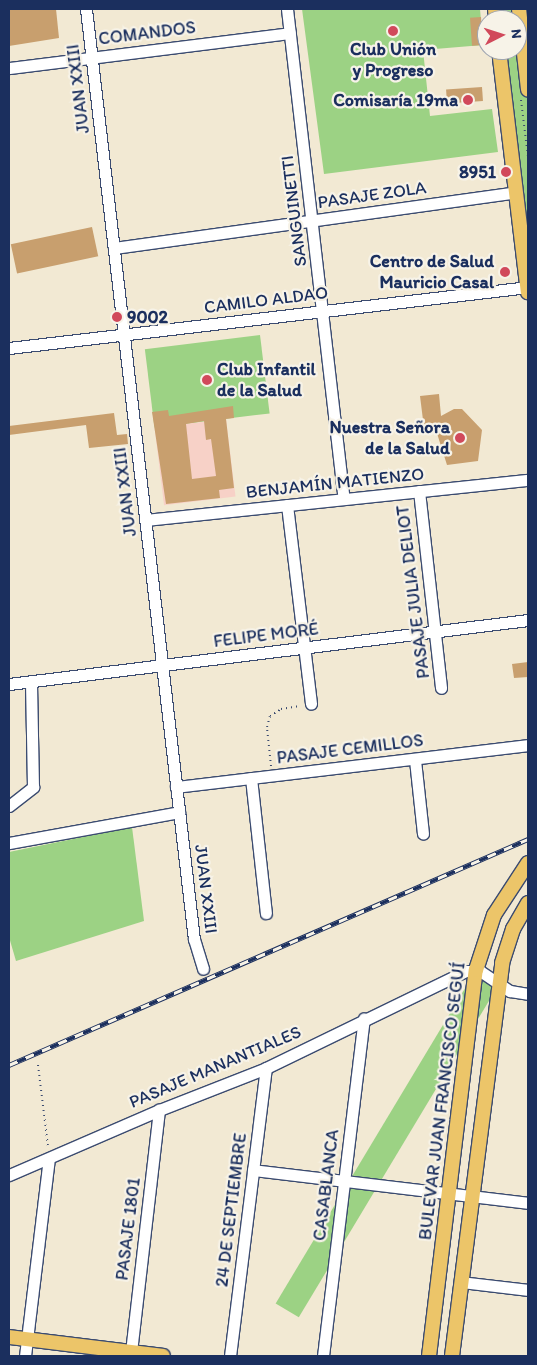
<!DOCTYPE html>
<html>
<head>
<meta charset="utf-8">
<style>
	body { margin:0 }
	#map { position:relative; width:537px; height:1365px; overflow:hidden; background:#f2e9d3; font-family:Itim,sans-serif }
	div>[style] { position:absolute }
	.built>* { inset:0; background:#f7d1c7; transform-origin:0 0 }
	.green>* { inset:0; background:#9cd284; transform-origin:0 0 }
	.building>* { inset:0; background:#c89f6e; transform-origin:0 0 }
	.path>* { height:2px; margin-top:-1px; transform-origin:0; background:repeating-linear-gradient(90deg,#3b4b70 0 1px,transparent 0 5px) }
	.roads { filter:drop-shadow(1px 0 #3b4b70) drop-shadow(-1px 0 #3b4b70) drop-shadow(0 1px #3b4b70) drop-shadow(0 -1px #3b4b70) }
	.minor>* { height:11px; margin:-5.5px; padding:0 5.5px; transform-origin:5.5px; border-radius:5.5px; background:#fff }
	.major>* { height:14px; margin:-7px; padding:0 7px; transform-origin:7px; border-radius:7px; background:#ecc569 }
	.rail>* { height:5px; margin-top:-2.5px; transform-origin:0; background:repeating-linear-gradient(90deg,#f7f3e8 0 9px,#1b2f5e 0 18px); box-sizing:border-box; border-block:1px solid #1b2f5e }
	.dots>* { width:14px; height:14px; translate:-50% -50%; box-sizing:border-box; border:2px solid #f7f3e8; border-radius:50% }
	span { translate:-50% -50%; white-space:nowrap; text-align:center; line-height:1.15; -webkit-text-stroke:4.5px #f7f3e8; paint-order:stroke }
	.street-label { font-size:18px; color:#1b2f5e }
	.poi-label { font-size:18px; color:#1b2f5e; font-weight:700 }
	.right { translate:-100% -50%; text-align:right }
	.left { translate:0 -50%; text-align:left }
	.frame { position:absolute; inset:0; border:10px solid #1b2f5e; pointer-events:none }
	.north { position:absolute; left:477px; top:10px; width:50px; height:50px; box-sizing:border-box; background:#f7f3e8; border:1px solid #9fa5b1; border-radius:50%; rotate:85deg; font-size:14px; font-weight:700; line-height:20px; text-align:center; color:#1b2f5e }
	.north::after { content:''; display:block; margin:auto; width:18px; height:22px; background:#d1495b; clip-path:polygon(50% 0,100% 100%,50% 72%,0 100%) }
</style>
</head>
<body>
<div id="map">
	<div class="built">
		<i style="left:226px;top:419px;width:78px;height:72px;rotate:83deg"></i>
	</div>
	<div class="green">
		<i style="clip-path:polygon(302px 9px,480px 9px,483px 45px,423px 50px,430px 116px,492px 109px,498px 152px,324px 174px)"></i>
		<i style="clip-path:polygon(495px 9px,519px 9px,528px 89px,528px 292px,499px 50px,517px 50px,517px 20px,496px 20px)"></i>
		<i style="left:260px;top:335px;width:79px;height:116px;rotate:83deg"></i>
		<i style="clip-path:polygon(132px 827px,144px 921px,16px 961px,9px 937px,9px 852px)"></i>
		<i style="left:476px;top:970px;width:27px;height:389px;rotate:31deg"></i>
	</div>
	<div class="building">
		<i style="clip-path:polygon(9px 9px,56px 9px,59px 38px,9px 46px)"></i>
		<i style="left:481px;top:17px;width:28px;height:11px;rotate:86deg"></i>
		<i style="left:482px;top:87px;width:14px;height:36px;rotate:86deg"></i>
		<i style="left:92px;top:227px;width:30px;height:83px;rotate:78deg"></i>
		<i style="clip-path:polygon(439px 394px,441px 416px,454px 409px,462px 409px,482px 430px,478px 461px,447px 465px,435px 427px,424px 428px,420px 396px)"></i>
		<i style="clip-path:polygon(evenodd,233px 406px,234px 418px,226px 419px,234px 488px,219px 490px,220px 498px,166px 504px,152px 412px,168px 410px,169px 416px,233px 406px,204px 421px,206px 440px,211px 439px,216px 476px,192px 479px,186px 424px,204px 421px)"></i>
		<i style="clip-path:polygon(114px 413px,117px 435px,127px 434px,128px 444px,89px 448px,86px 425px,9px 435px,9px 426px)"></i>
		<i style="clip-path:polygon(528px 662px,528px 677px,514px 678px,512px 664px)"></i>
	</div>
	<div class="path">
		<i style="left:521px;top:100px;width:57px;rotate:83deg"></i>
		<i style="left:271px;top:766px;width:39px;rotate:-96deg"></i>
		<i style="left:267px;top:727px;width:11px;rotate:-75deg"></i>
		<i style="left:270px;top:716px;width:13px;rotate:-32deg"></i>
		<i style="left:281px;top:709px;width:19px;rotate:-9deg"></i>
		<i style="left:38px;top:1065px;width:83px;rotate:83deg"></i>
	</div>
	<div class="roads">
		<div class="minor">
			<i style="left:86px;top:9px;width:936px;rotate:83.38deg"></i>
			<i style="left:194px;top:939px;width:31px;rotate:73deg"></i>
			<i style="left:287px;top:9px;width:493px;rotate:83.4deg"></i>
			<i style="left:9px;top:68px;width:283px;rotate:-7.1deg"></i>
			<i style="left:114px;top:248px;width:406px;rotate:-7.9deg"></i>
			<i style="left:9px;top:348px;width:523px;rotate:-6.7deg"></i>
			<i style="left:419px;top:491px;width:198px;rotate:83.6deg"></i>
			<i style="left:287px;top:505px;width:200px;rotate:83.1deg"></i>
			<i style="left:146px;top:520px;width:384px;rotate:-6deg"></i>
			<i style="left:9px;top:684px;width:523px;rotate:-7.03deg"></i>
			<i style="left:415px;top:760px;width:74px;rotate:83.8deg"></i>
			<i style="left:251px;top:778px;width:136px;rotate:83.7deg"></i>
			<i style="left:176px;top:787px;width:354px;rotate:-6.8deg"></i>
			<i style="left:9px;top:806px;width:31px;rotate:-38deg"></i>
			<i style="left:33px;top:787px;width:106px;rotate:-91.1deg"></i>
			<i style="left:9px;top:843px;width:173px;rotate:-10.3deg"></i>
			<i style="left:253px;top:1170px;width:277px;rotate:6.8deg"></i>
			<i style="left:9px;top:1175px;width:163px;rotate:-23.4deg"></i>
			<i style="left:159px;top:1110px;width:115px;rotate:-21.4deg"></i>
			<i style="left:266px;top:1068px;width:222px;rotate:-25.9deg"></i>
			<i style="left:466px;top:971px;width:14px"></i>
			<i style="left:480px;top:971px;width:36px;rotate:34deg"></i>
			<i style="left:510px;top:991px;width:18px;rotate:9deg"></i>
			<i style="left:461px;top:1282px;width:67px;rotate:6.8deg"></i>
			<i style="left:131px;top:1352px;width:244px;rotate:-83.4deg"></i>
			<i style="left:25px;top:1356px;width:198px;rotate:-83.1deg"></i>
			<i style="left:230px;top:1356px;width:290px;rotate:-82.9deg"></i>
			<i style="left:323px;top:1356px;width:340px;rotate:-83.1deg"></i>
		</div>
		<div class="major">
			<i style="left:495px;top:9px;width:11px;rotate:85deg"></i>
			<i style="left:519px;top:9px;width:81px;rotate:83.6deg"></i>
			<i style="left:499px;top:50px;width:244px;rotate:83.2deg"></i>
			<i style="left:9px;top:1337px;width:155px;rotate:7deg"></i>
			<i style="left:429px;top:1356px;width:389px;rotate:-83.1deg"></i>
			<i style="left:476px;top:970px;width:58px;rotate:-71.9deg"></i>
			<i style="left:494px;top:915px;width:62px;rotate:-56.8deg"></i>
			<i style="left:452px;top:1356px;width:396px;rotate:-82.7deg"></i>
			<i style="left:502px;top:963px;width:36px;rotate:-72deg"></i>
			<i style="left:513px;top:929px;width:30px;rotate:-60deg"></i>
		</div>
	</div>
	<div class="rail">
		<i style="left:9px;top:1065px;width:566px;rotate:-23.53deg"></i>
	</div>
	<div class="dots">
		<i style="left:393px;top:31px;background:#d1495b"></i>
		<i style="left:468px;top:100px;background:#d1495b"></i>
		<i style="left:506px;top:172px;background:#d1495b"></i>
		<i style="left:505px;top:272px;background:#d1495b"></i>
		<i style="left:117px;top:317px;background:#d1495b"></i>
		<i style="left:207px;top:380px;background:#d1495b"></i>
		<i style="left:460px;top:438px;background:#d1495b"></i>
	</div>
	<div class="street-label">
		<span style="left:147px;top:33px;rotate:-7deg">COMANDOS</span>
		<span style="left:78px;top:89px;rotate:-97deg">JUAN XXIII</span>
		<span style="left:372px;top:195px;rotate:-8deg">PASAJE ZOLA</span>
		<span style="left:294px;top:211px;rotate:-97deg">SANGUINETTI</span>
		<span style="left:266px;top:300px;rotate:-7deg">CAMILO ALDAO</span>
		<span style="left:335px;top:483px;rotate:-6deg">BENJAMÍN MATIENZO</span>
		<span style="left:125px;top:492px;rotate:-97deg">JUAN XXIII</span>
		<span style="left:413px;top:592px;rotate:-97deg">PASAJE JULIA DELIOT</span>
		<span style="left:266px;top:635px;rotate:-7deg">FELIPE MORÉ</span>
		<span style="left:350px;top:749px;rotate:-7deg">PASAJE CEMILLOS</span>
		<span style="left:206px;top:889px;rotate:83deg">JUAN XXIII</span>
		<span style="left:215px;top:1067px;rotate:-23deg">PASAJE MANANTIALES</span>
		<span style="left:442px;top:1101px;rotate:-83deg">BULEVAR JUAN FRANCISCO SEGUÍ</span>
		<span style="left:326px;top:1185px;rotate:-83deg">CASABLANCA</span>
		<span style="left:231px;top:1210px;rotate:-83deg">24 DE SEPTIEMBRE</span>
		<span style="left:128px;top:1229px;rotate:-83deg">PASAJE 1801</span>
	</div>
	<div class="poi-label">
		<span style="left:393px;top:60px">Club Unión<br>y Progreso</span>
		<span class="right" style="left:458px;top:100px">Comisaría 19ma</span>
		<span class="right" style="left:496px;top:172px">8951</span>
		<span class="right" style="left:494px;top:272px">Centro de Salud<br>Mauricio Casal</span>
		<span class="left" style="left:127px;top:317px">9002</span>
		<span class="left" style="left:217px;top:380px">Club Infantil<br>de la Salud</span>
		<span class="right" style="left:450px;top:438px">Nuestra Señora<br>de la Salud</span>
	</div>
	<div class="frame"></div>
	<div class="north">N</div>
</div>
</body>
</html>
